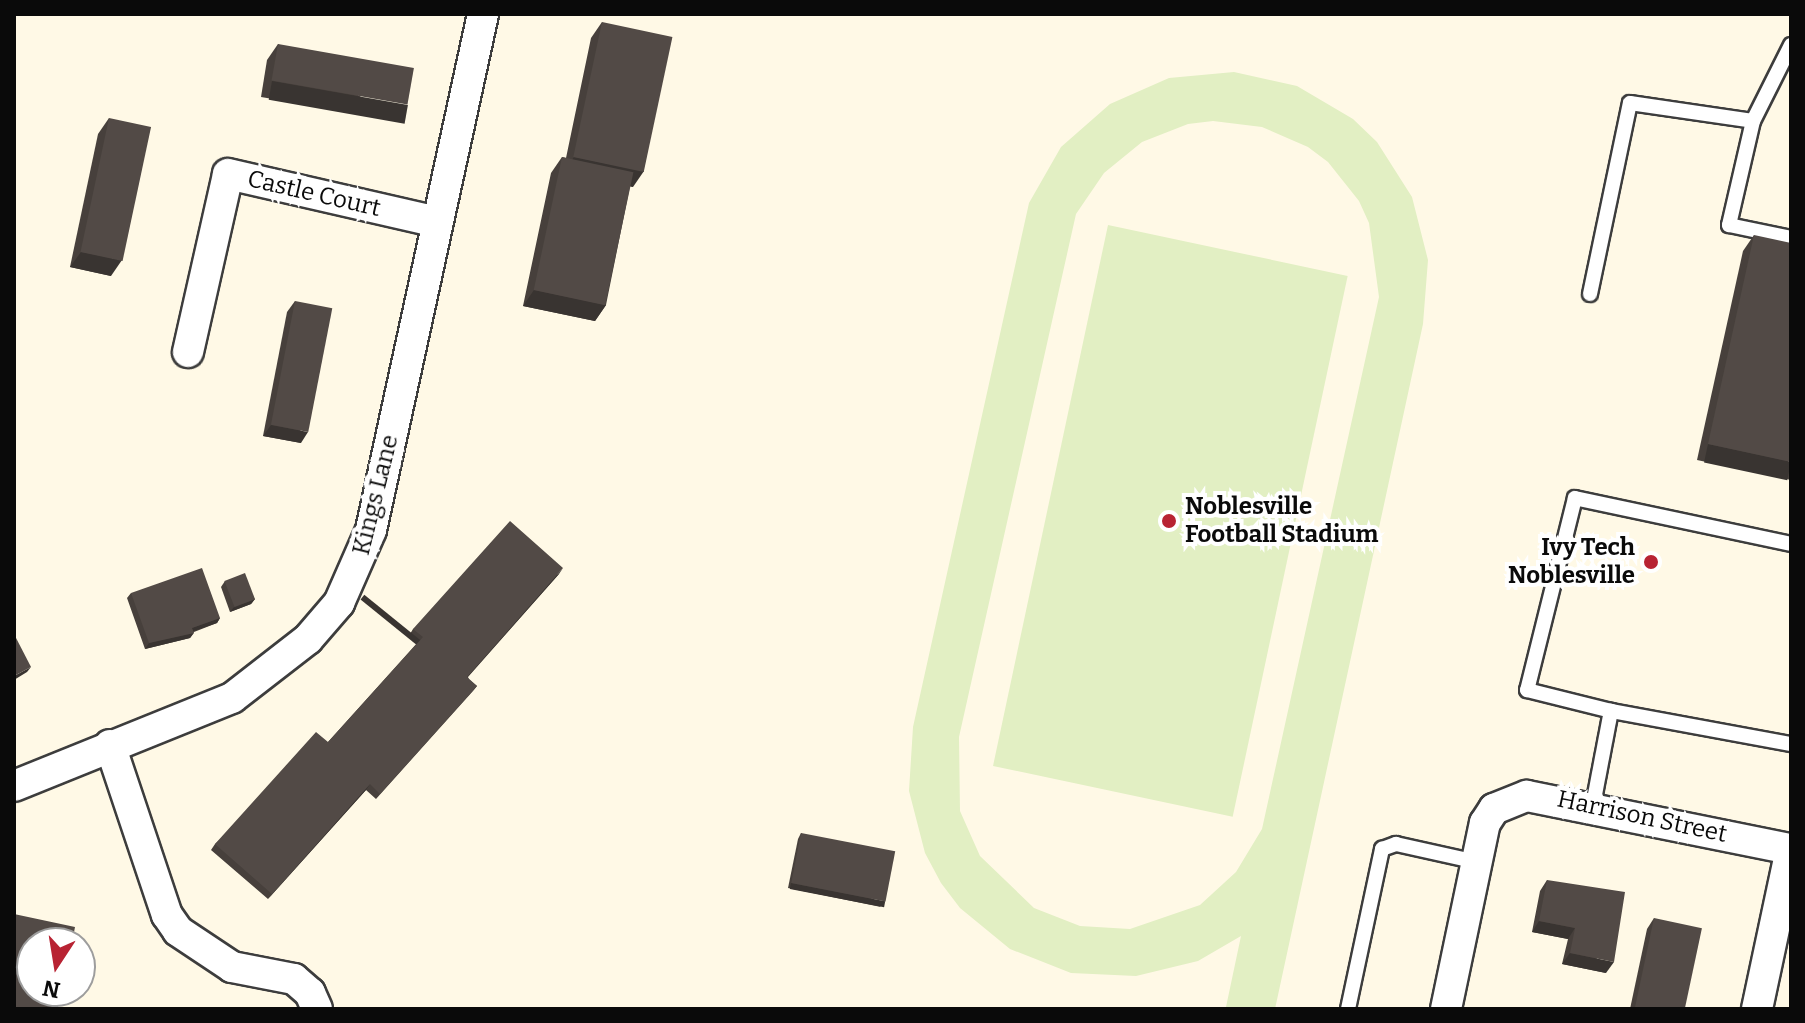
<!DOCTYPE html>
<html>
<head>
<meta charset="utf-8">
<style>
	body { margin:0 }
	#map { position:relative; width:1805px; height:1023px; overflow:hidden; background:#fff9e6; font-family:Bitter,serif }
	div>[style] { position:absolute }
	.pitch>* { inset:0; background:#e2efc3; transform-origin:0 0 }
	.roads { filter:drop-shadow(2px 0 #3d3d3d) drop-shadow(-2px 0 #3d3d3d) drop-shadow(0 2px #3d3d3d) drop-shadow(0 -2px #3d3d3d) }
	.lane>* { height:14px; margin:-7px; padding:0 7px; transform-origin:7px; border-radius:7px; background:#fff }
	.street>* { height:30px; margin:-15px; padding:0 15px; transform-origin:15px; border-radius:15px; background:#fff }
	.wall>* { inset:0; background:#47403c }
	.shaded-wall>* { inset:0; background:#393431; transform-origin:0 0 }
	.building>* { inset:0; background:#524a46; transform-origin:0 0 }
	.dots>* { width:22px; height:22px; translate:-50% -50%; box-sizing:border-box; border:4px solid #fff; border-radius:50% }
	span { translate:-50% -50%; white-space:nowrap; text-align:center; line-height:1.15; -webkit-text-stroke:8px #fff; paint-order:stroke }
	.street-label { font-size:24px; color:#0a0a0a }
	.poi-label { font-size:24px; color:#0a0a0a; font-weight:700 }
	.left { translate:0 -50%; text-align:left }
	.right { translate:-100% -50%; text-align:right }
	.frame { position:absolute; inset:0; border:16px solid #0a0a0a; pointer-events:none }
	.north { position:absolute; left:16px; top:927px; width:80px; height:80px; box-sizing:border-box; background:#fff; border:2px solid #9d9d9d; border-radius:50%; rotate:192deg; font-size:22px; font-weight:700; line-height:32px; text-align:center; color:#0a0a0a }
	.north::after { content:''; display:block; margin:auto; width:28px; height:36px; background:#b82333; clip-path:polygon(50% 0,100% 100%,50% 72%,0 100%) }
</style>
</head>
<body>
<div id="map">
	<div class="pitch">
		<i style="clip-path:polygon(evenodd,1234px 72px,1297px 86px,1353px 119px,1377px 142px,1412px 197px,1428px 260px,1423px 324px,1275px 1009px,1226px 1007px,1241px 936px,1198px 961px,1136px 976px,1071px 973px,1010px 949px,960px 908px,941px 883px,925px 853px,909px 791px,913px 727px,1029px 203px,1061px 147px,1110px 104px,1169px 78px,1234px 72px,1213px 121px,1262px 127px,1308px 147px,1328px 162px,1359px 201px,1369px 223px,1379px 297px,1262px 829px,1236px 872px,1200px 905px,1130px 929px,1080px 926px,1034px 908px,980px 856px,960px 811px,959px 737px,1076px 214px,1104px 173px,1142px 142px,1188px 124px,1213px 121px)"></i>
		<i style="left:1108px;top:225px;width:245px;height:553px;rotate:12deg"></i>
	</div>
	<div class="roads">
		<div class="lane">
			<i style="left:1753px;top:121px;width:107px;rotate:103deg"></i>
			<i style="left:1729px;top:225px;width:63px;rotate:11.8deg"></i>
			<i style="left:1590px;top:294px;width:195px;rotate:-78.2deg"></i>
			<i style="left:1630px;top:103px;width:124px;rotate:8.3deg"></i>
			<i style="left:1753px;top:121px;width:85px;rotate:-63.4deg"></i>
			<i style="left:1791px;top:544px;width:221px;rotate:-168deg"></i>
			<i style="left:1575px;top:498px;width:198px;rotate:104deg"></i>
			<i style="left:1527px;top:690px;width:87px;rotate:14deg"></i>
			<i style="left:1611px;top:711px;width:183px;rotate:10.4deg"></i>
			<i style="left:1593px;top:805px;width:96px;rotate:-79.2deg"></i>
			<i style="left:1348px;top:1009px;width:164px;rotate:-78deg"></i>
			<i style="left:1382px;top:849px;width:15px;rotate:-20deg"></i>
			<i style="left:1396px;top:844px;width:83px;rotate:12.5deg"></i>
		</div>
		<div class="street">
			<i style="left:188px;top:352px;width:182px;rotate:-77.3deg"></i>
			<i style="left:228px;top:174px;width:215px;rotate:12.9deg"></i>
			<i style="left:110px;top:745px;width:179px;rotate:71.5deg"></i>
			<i style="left:167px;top:915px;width:19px;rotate:55deg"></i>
			<i style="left:178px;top:931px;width:65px;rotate:33.7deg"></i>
			<i style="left:232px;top:967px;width:63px;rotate:11deg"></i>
			<i style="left:294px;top:979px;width:21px;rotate:41deg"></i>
			<i style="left:310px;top:993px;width:17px;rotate:66deg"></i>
			<i style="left:14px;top:786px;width:235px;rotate:-22deg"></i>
			<i style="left:232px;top:698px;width:96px;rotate:-37.8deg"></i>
			<i style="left:308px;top:639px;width:48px;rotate:-49.3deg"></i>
			<i style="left:339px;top:603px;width:80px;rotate:-66.3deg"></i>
			<i style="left:371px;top:530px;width:528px;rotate:-77.75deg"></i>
			<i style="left:1446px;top:1009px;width:190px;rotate:-78.2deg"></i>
			<i style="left:1485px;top:823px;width:17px;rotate:-57deg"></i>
			<i style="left:1494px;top:809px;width:35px;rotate:-22deg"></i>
			<i style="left:1527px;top:796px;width:269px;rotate:11.4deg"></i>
			<i style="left:1791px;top:849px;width:164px;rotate:102deg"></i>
		</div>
	</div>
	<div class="wall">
		<i style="clip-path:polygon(602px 22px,633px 187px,630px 186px,606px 305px,595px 321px,523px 306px,551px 173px,562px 157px,566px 158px,591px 38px)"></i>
		<i style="clip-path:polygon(278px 44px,397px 120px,261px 97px,267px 60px)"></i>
		<i style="clip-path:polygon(109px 118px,111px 276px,70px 267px,98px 134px)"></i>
		<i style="clip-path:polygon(1754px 235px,1791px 480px,1697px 460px,1743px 251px)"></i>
		<i style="clip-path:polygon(295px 301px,301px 443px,263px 436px,287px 312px)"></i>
		<i style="clip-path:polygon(559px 574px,468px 677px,473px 691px,376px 799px,366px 790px,268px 899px,211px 850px,215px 844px,328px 742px,418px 642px,410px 634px,413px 629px)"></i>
		<i style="clip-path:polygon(225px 581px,255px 599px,251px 604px,230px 612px,221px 587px)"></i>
		<i style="clip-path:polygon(131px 593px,220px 618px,217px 623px,194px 632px,190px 638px,145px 649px,127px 598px)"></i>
		<i style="clip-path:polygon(801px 833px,881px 907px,788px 888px,798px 839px)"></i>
		<i style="clip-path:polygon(1547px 880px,1606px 973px,1562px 964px,1568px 939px,1532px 932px,1540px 891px)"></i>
		<i style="clip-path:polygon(1654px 918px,1685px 1009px,1630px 1009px,1647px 929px)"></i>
	</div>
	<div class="shaded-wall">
		<i style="left:272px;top:81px;width:138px;height:19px;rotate:10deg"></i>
		<i style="clip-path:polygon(574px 157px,644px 171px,633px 187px,563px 173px)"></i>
		<i style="clip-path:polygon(81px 252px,122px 260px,111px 276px,70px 267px)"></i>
		<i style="clip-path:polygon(534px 290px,606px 305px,595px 321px,523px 306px)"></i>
		<i style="clip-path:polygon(271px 425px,308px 432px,301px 443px,263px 436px)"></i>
		<i style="left:1708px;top:444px;width:85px;height:19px;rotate:12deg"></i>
		<i style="clip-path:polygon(563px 568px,559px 574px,463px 682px,467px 677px)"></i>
		<i style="clip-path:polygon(255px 599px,251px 604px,230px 612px,234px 607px)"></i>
		<i style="clip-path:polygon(220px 618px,217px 623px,188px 633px,192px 628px)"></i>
		<i style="clip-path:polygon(194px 633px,190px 638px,145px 649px,149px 643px)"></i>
		<i style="clip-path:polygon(31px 667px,27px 672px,14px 680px,14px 676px)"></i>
		<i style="left:477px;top:686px;width:6px;height:145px;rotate:129deg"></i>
		<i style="clip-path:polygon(370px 784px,366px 790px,268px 899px,272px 894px)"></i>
		<i style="left:791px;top:883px;width:96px;height:6px;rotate:11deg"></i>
		<i style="clip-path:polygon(1539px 921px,1575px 928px,1568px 939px,1532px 932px)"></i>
		<i style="clip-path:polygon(1570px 953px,1614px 962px,1606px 973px,1562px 964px)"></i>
	</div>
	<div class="building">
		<i style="left:602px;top:22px;width:72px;height:138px;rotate:12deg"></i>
		<i style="left:278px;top:44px;width:138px;height:37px;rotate:10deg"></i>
		<i style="left:109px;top:118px;width:43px;height:137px;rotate:12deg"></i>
		<i style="left:562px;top:157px;width:73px;height:136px;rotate:12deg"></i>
		<i style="clip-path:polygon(1754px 235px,1791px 243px,1791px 462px,1708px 444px)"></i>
		<i style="left:295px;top:301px;width:38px;height:126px;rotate:11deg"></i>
		<i style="clip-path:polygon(510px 521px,563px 568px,467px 677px,477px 686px,380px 794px,370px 784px,272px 894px,215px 844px,316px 732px,328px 742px,423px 637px,413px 629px)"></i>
		<i style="clip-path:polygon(202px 568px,220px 618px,192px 628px,194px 633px,149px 643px,131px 593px)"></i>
		<i style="left:245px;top:573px;width:28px;height:22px;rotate:69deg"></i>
		<i style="clip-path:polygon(14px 634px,31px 667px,14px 676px)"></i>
		<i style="left:801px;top:833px;width:96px;height:51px;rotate:11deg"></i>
		<i style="clip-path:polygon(1547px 880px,1625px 892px,1614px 962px,1570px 953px,1575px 928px,1539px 921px)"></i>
		<i style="clip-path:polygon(14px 914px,75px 927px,72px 943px,32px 943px,32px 991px,61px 991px,57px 1009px,14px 1009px)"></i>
		<i style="left:1654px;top:918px;width:49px;height:93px;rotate:12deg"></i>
	</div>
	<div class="dots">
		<i style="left:1169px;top:521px;background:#b82333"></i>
		<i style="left:1651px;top:562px;background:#b82333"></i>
	</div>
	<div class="street-label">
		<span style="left:314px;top:194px;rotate:13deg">Castle Court</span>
		<span style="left:376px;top:495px;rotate:-76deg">Kings Lane</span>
		<span style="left:1642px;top:817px;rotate:12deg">Harrison Street</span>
	</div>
	<div class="poi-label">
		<span class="left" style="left:1185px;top:521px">Noblesville<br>Football Stadium</span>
		<span class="right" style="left:1635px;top:562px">Ivy Tech<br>Noblesville</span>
	</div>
	<div class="frame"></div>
	<div class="north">N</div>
</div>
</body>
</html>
